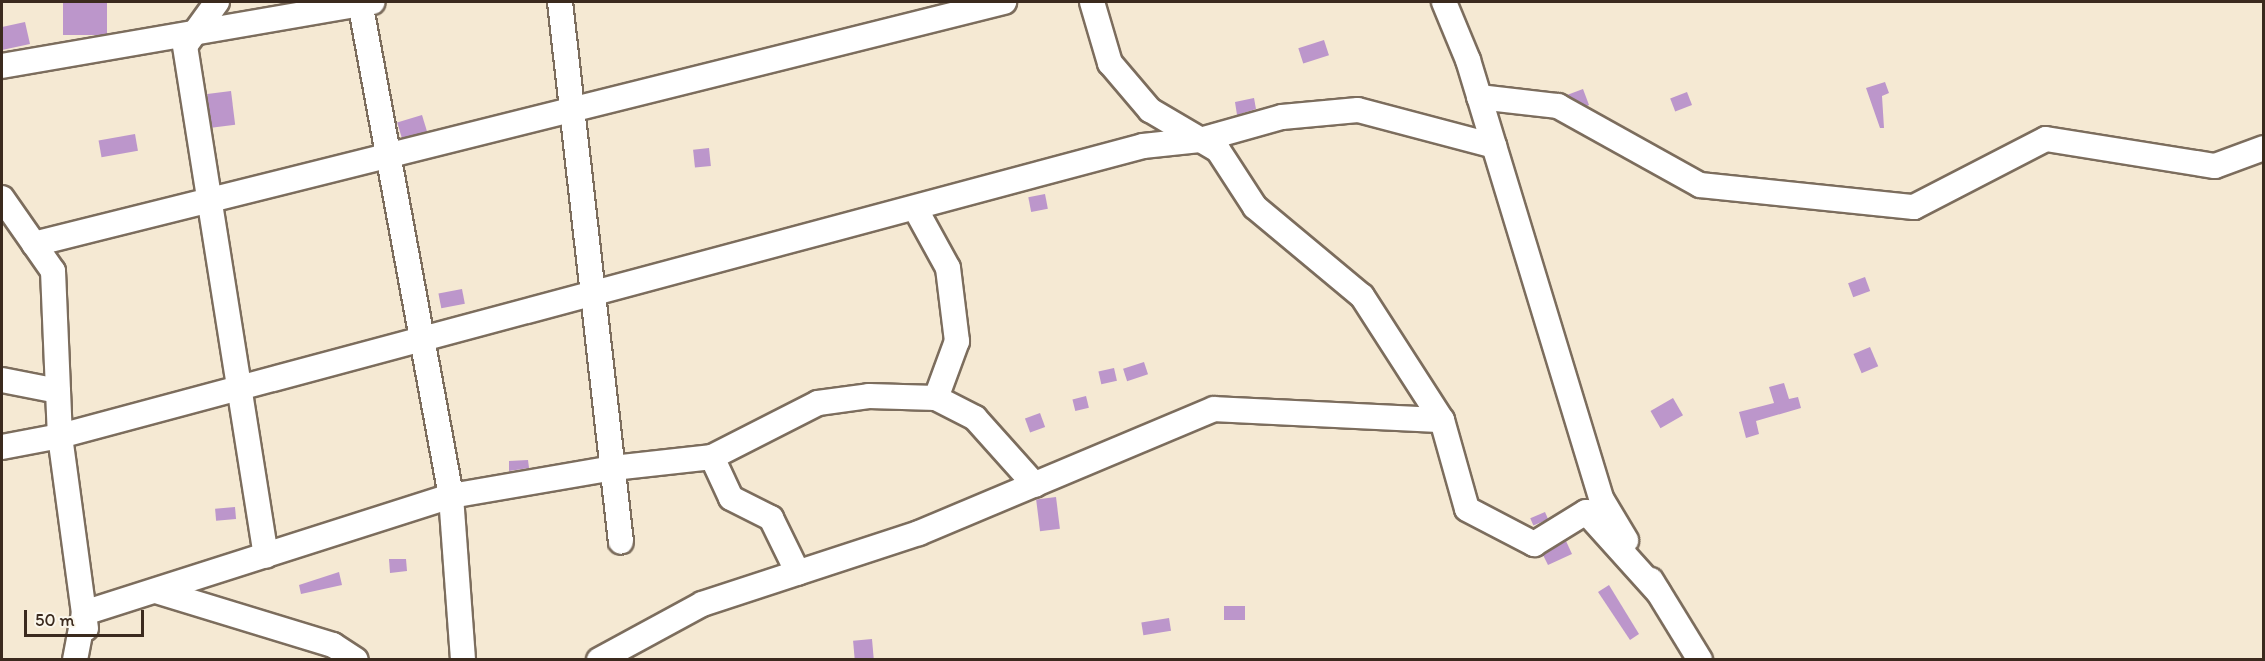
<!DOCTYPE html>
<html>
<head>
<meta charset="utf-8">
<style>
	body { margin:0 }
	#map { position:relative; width:2265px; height:661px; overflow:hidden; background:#f5e9d3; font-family:Itim,sans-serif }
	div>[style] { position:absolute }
	.building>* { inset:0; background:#bc96cb; transform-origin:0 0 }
	.roads { filter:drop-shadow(2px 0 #7c6d5d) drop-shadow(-2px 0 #7c6d5d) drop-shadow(0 2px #7c6d5d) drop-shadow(0 -2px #7c6d5d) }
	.minor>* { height:24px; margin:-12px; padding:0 12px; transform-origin:12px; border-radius:12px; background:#fff }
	span { translate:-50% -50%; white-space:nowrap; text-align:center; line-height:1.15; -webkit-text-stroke:4.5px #fbf7ec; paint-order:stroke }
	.frame { position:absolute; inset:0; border:3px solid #3b2a1e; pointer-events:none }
	.scale { position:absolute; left:24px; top:610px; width:120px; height:27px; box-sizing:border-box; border:3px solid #3b2a1e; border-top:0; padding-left:8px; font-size:18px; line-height:21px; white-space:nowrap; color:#3b2a1e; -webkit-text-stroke:4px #fbf7ec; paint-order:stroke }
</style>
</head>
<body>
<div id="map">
	<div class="building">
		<i style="left:63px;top:2px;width:44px;height:33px"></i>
		<i style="clip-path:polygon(25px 22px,30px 44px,2px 50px,2px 27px)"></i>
		<i style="left:1324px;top:40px;width:16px;height:27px;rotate:72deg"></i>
		<i style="clip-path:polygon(1885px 82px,1889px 93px,1882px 96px,1884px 128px,1880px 128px,1866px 88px)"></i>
		<i style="clip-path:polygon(1583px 89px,1589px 105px,1587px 106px,1567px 95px)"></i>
		<i style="left:231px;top:91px;width:34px;height:24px;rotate:83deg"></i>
		<i style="left:1687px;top:92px;width:14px;height:18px;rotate:69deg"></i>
		<i style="clip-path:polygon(1254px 98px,1256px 109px,1237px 115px,1235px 102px)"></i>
		<i style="left:422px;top:115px;width:17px;height:26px;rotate:73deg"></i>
		<i style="left:135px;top:134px;width:17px;height:37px;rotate:80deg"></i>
		<i style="left:709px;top:148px;width:18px;height:16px;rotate:84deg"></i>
		<i style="left:1045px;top:194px;width:15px;height:17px;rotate:79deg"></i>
		<i style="left:1865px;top:277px;width:15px;height:18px;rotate:70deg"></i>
		<i style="left:462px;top:289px;width:15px;height:24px;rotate:79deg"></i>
		<i style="left:1870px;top:347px;width:21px;height:18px;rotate:67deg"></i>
		<i style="left:1144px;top:362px;width:13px;height:22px;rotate:72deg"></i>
		<i style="left:1114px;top:368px;width:13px;height:16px;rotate:77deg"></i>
		<i style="clip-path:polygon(1784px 383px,1789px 399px,1798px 397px,1801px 408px,1756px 421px,1759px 434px,1746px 438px,1739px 412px,1774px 403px,1769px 387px)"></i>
		<i style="left:1086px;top:396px;width:12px;height:14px;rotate:76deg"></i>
		<i style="left:1673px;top:398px;width:20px;height:26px;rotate:60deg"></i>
		<i style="left:1040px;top:413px;width:15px;height:16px;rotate:70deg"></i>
		<i style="clip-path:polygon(528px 460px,529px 468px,509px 471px,509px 461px)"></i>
		<i style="left:1056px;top:497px;width:32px;height:20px;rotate:83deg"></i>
		<i style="left:235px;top:507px;width:12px;height:20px;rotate:85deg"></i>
		<i style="left:1545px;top:512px;width:8px;height:16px;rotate:67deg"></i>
		<i style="clip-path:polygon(1566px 541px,1572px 554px,1548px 565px,1543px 555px)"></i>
		<i style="clip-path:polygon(389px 559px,406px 559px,407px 571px,390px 573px)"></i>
		<i style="clip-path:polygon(339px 572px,342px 585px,301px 594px,299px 585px)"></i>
		<i style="clip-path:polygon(1609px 585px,1639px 634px,1630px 640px,1598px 592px)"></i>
		<i style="left:1245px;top:606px;width:14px;height:21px;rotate:90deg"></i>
		<i style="left:1169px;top:618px;width:13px;height:28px;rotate:81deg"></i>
		<i style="left:872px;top:639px;width:21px;height:19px;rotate:85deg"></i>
	</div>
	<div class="roads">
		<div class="minor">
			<i style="left:217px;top:2px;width:54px;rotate:126deg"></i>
			<i style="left:185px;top:46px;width:516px;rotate:80.98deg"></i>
			<i style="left:360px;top:2px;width:502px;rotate:79.56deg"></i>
			<i style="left:451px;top:496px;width:164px;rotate:85.8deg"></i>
			<i style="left:560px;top:2px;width:543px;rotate:83.56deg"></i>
			<i style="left:1092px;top:2px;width:64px;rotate:73.6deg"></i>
			<i style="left:1110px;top:63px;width:62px;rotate:49.6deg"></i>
			<i style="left:1150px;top:110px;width:79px;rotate:30.5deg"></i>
			<i style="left:1218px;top:150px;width:68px;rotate:57deg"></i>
			<i style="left:1255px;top:207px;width:139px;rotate:39.8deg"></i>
			<i style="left:1362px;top:296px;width:148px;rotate:57.2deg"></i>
			<i style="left:1442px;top:420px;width:92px;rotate:74.3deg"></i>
			<i style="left:1467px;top:509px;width:76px;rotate:27.6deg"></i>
			<i style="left:1534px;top:544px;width:61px;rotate:-31.6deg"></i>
			<i style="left:1586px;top:512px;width:108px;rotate:48deg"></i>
			<i style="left:1444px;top:2px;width:63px;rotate:67.5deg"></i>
			<i style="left:1468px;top:60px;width:460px;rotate:73.1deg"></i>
			<i style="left:1602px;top:500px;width:47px;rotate:59deg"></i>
			<i style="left:2px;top:66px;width:376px;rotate:-9.8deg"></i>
			<i style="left:1479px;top:97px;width:80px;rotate:6.5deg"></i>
			<i style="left:1558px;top:106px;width:162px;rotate:29.1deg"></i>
			<i style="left:1700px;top:185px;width:215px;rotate:5.9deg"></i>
			<i style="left:1914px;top:207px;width:148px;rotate:-27.3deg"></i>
			<i style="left:2046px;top:139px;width:171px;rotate:9.1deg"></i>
			<i style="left:2215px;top:166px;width:52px;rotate:-20.2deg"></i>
			<i style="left:2px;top:198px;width:89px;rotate:55.1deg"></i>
			<i style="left:53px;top:271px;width:165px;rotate:87.6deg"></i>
			<i style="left:60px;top:436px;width:194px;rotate:82.3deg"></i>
			<i style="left:915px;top:208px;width:68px;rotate:61.2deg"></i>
			<i style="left:948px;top:268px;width:74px;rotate:83deg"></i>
			<i style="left:957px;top:341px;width:61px;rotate:110.2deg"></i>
			<i style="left:34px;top:244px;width:1000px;rotate:-14.01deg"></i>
			<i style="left:2px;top:380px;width:57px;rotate:11.1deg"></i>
			<i style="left:2px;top:447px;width:59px;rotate:-10.7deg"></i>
			<i style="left:60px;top:436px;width:1121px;rotate:-14.99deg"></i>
			<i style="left:1143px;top:146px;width:57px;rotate:-6deg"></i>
			<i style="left:1200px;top:140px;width:85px;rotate:-15.7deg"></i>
			<i style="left:1282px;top:117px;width:76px;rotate:-5.3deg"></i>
			<i style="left:1358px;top:110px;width:141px;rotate:14.8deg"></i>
			<i style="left:712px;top:457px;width:45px;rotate:65.1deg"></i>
			<i style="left:731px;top:498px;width:45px;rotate:26.6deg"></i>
			<i style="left:771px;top:518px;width:61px;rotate:63.9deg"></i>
			<i style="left:1651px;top:580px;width:94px;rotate:58.5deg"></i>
			<i style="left:156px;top:591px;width:185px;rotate:17deg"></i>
			<i style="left:333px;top:645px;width:27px;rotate:33deg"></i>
			<i style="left:75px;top:660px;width:48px;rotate:-79.2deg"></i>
			<i style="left:84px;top:613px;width:385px;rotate:-17.7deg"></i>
			<i style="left:451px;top:496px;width:164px;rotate:-9.8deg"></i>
			<i style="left:613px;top:468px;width:100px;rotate:-6.3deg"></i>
			<i style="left:712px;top:457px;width:119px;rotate:-27deg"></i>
			<i style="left:818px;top:403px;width:51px;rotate:-7.8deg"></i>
			<i style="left:869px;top:396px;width:67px;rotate:1.7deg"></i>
			<i style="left:936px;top:398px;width:44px;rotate:27.1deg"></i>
			<i style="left:975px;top:418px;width:90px;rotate:48.2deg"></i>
			<i style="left:599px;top:660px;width:117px;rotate:-28.5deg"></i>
			<i style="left:702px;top:604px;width:228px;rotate:-18.1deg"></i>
			<i style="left:919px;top:533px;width:320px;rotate:-22.8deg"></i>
			<i style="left:1214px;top:409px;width:228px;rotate:2.8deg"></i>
		</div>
	</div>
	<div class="frame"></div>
	<div class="scale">50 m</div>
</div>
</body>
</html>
